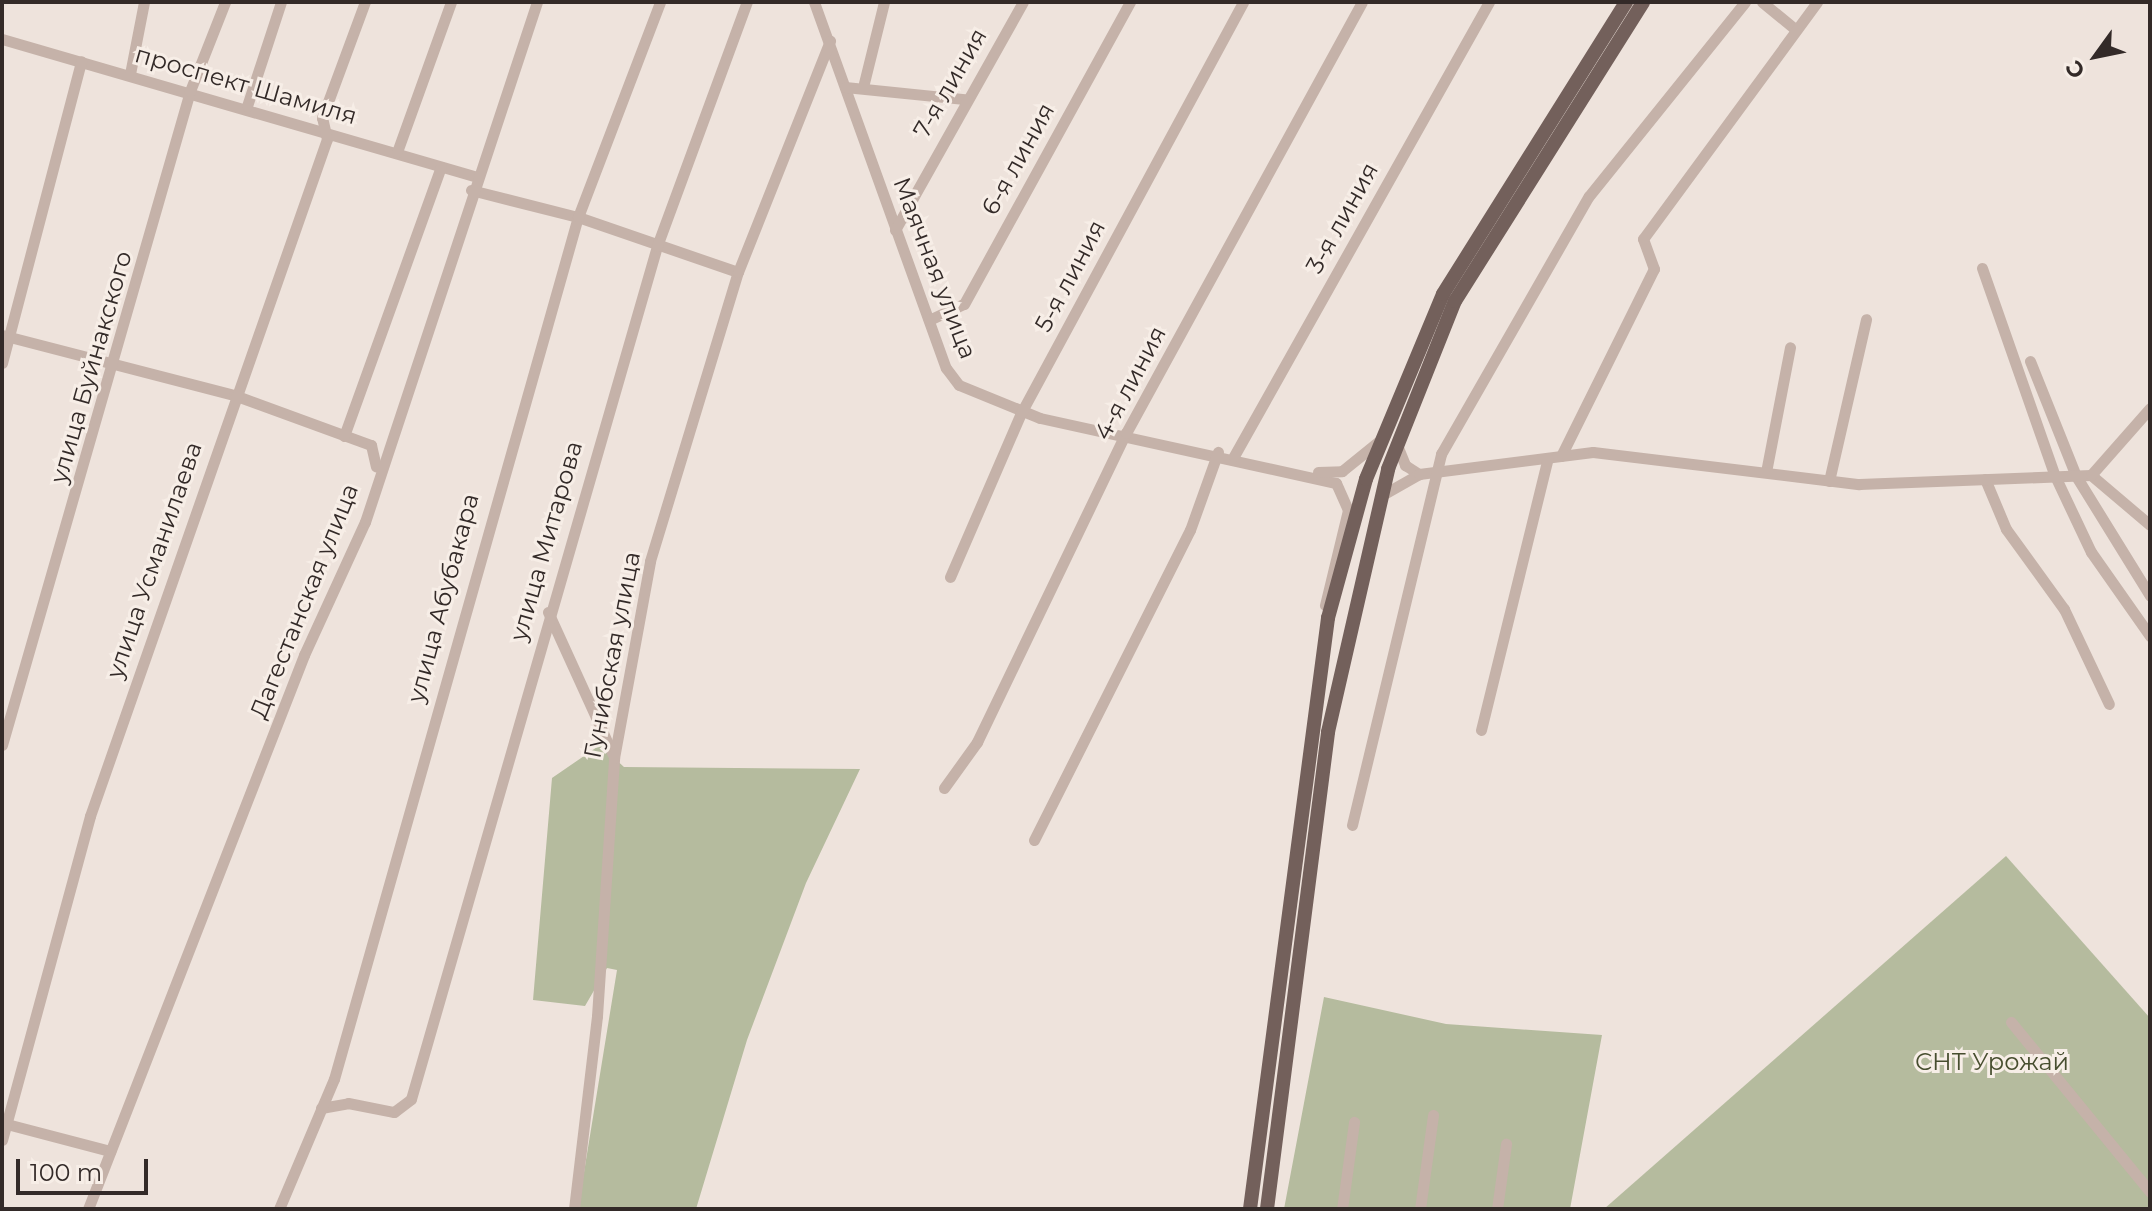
<!DOCTYPE html>
<html>
<head>
<meta charset="utf-8">
<style>
	body { margin:0 }
	#map { position:relative; width:2152px; height:1211px; overflow:hidden; background:#eee3dc; font-family:Montserrat,sans-serif }
	div>[style] { position:absolute }
	.green>* { inset:0; background:#b5bb9e }
	.minor>* { height:11px; margin:-5.5px; padding:0 5.5px; transform-origin:5.5px; border-radius:5.5px; background:#c5b2a9 }
	.major>* { height:14px; margin:-7px; padding:0 7px; transform-origin:7px; border-radius:7px; background:#73605b }
	span { translate:-50% -50%; white-space:nowrap; text-align:center; line-height:1.15; -webkit-text-stroke:6px #f7eee7; paint-order:stroke }
	.street-label { font-size:24px; color:#332a28 }
	.park-label { font-size:24px; color:#474e2f }
	.frame { position:absolute; inset:0; border:4px solid #332a28; pointer-events:none }
	.north { position:absolute; left:2056px; top:16px; width:80px; height:80px; -webkit-text-stroke:6px #f7eee7; paint-order:stroke; rotate:237deg; font-size:22px; font-weight:700; line-height:32px; text-align:center; color:#332a28 }
	.north::after { content:''; display:block; margin:auto; width:28px; height:36px; background:#332a28; clip-path:polygon(50% 0,100% 100%,50% 72%,0 100%) }
	.scale { position:absolute; left:16px; top:1159px; width:132px; height:36px; box-sizing:border-box; border:4px solid #332a28; border-top:0; padding-left:10px; font-size:24px; line-height:28px; white-space:nowrap; color:#332a28; -webkit-text-stroke:6px #f7eee7; paint-order:stroke }
</style>
</head>
<body>
<div id="map">
	<div class="green">
		<i style="clip-path:polygon(600px 745px,624px 767px,860px 769px,806px 883px,747px 1040px,696px 1209px,578px 1209px,617px 970px,607px 968px,585px 1006px,533px 1000px,552px 778px)"></i>
		<i style="clip-path:polygon(2006px 856px,2150px 1018px,2150px 1209px,1604px 1209px)"></i>
		<i style="clip-path:polygon(1324px 997px,1446px 1024px,1602px 1035px,1570px 1209px,1284px 1209px)"></i>
	</div>
	<div class="minor">
		<i style="left:814px;top:2px;width:389px;rotate:70.2deg"></i>
		<i style="left:946px;top:368px;width:21px;rotate:53deg"></i>
		<i style="left:959px;top:385px;width:87px;rotate:22.2deg"></i>
		<i style="left:1040px;top:418px;width:303px;rotate:12.4deg"></i>
		<i style="left:1336px;top:483px;width:30px;rotate:66deg"></i>
		<i style="left:1348px;top:510px;width:98px;rotate:103.6deg"></i>
		<i style="left:1762px;top:2px;width:43px;rotate:39.3deg"></i>
		<i style="left:2px;top:39px;width:494px;rotate:16.2deg"></i>
		<i style="left:130px;top:74px;width:73px;rotate:-79deg"></i>
		<i style="left:864px;top:83px;width:83px;rotate:-76.1deg"></i>
		<i style="left:845px;top:87px;width:120px;rotate:5.8deg"></i>
		<i style="left:247px;top:106px;width:109px;rotate:-71.9deg"></i>
		<i style="left:397px;top:152px;width:159px;rotate:-70.2deg"></i>
		<i style="left:471px;top:190px;width:110px;rotate:14.2deg"></i>
		<i style="left:578px;top:217px;width:169px;rotate:19deg"></i>
		<i style="left:895px;top:230px;width:261px;rotate:-60.7deg"></i>
		<i style="left:1982px;top:268px;width:220px;rotate:70.7deg"></i>
		<i style="left:2055px;top:476px;width:84px;rotate:64.7deg"></i>
		<i style="left:2091px;top:552px;width:103px;rotate:54.9deg"></i>
		<i style="left:929px;top:320px;width:38px;rotate:-25deg"></i>
		<i style="left:964px;top:304px;width:345px;rotate:-61.2deg"></i>
		<i style="left:2px;top:335px;width:240px;rotate:14.5deg"></i>
		<i style="left:234px;top:395px;width:146px;rotate:20.1deg"></i>
		<i style="left:371px;top:445px;width:22px;rotate:77deg"></i>
		<i style="left:2030px;top:361px;width:124px;rotate:68.2deg"></i>
		<i style="left:2076px;top:476px;width:141px;rotate:58.3deg"></i>
		<i style="left:2px;top:363px;width:312px;rotate:-75.3deg"></i>
		<i style="left:344px;top:436px;width:286px;rotate:-70.2deg"></i>
		<i style="left:1397px;top:445px;width:22px;rotate:68deg"></i>
		<i style="left:1405px;top:465px;width:17px;rotate:33deg"></i>
		<i style="left:1234px;top:456px;width:521px;rotate:-60.68deg"></i>
		<i style="left:1561px;top:456px;width:209px;rotate:-63.6deg"></i>
		<i style="left:1654px;top:269px;width:32px;rotate:-110deg"></i>
		<i style="left:1643px;top:239px;width:294px;rotate:-53.7deg"></i>
		<i style="left:1318px;top:472px;width:24px;rotate:-2deg"></i>
		<i style="left:1342px;top:471px;width:46px;rotate:-38.9deg"></i>
		<i style="left:1766px;top:472px;width:127px;rotate:-79.1deg"></i>
		<i style="left:2091px;top:475px;width:77px;rotate:40.3deg"></i>
		<i style="left:1985px;top:479px;width:54px;rotate:67.2deg"></i>
		<i style="left:2006px;top:529px;width:99px;rotate:54.1deg"></i>
		<i style="left:2064px;top:609px;width:105px;rotate:64.7deg"></i>
		<i style="left:1829px;top:481px;width:166px;rotate:-77.1deg"></i>
		<i style="left:1384px;top:494px;width:40px;rotate:-29.7deg"></i>
		<i style="left:1419px;top:474px;width:175px;rotate:-7.2deg"></i>
		<i style="left:1593px;top:452px;width:268px;rotate:6.9deg"></i>
		<i style="left:1859px;top:484px;width:232px;rotate:-2.2deg"></i>
		<i style="left:2091px;top:475px;width:89px;rotate:-48.6deg"></i>
		<i style="left:950px;top:577px;width:179px;rotate:-66.6deg"></i>
		<i style="left:1021px;top:413px;width:467px;rotate:-61.6deg"></i>
		<i style="left:548px;top:612px;width:159px;rotate:65.5deg"></i>
		<i style="left:1481px;top:730px;width:280px;rotate:-76.2deg"></i>
		<i style="left:2px;top:745px;width:680px;rotate:-73.96deg"></i>
		<i style="left:190px;top:91px;width:96px;rotate:-68.5deg"></i>
		<i style="left:944px;top:788px;width:57px;rotate:-54.3deg"></i>
		<i style="left:977px;top:742px;width:343px;rotate:-64.3deg"></i>
		<i style="left:1126px;top:433px;width:491px;rotate:-61.3deg"></i>
		<i style="left:1352px;top:825px;width:382px;rotate:-76.5deg"></i>
		<i style="left:1441px;top:454px;width:297px;rotate:-60.2deg"></i>
		<i style="left:1589px;top:196px;width:249px;rotate:-51.2deg"></i>
		<i style="left:1034px;top:840px;width:347px;rotate:-63.3deg"></i>
		<i style="left:1190px;top:530px;width:83px;rotate:-70.3deg"></i>
		<i style="left:2011px;top:1022px;width:220px;rotate:50.7deg"></i>
		<i style="left:321px;top:1108px;width:27px;rotate:-10deg"></i>
		<i style="left:348px;top:1103px;width:47px;rotate:11.1deg"></i>
		<i style="left:394px;top:1112px;width:21px;rotate:-37deg"></i>
		<i style="left:411px;top:1099px;width:888px;rotate:-73.91deg"></i>
		<i style="left:657px;top:246px;width:260px;rotate:-69.8deg"></i>
		<i style="left:3px;top:1123px;width:111px;rotate:14.7deg"></i>
		<i style="left:2px;top:1140px;width:336px;rotate:-74.8deg"></i>
		<i style="left:90px;top:816px;width:717px;rotate:-70.71deg"></i>
		<i style="left:327px;top:139px;width:22px;rotate:-103deg"></i>
		<i style="left:322px;top:118px;width:124px;rotate:-69.7deg"></i>
		<i style="left:88px;top:1209px;width:595px;rotate:-68.7deg"></i>
		<i style="left:304px;top:655px;width:146px;rotate:-65.4deg"></i>
		<i style="left:365px;top:522px;width:548px;rotate:-71.7deg"></i>
		<i style="left:279px;top:1209px;width:141px;rotate:-67.1deg"></i>
		<i style="left:334px;top:1079px;width:896px;rotate:-74.2deg"></i>
		<i style="left:578px;top:217px;width:230px;rotate:-69.1deg"></i>
		<i style="left:574px;top:1209px;width:194px;rotate:-83.2deg"></i>
		<i style="left:597px;top:1016px;width:259px;rotate:-86.2deg"></i>
		<i style="left:614px;top:758px;width:200px;rotate:-79.6deg"></i>
		<i style="left:650px;top:561px;width:302px;rotate:-73.1deg"></i>
		<i style="left:738px;top:272px;width:249px;rotate:-68.3deg"></i>
		<i style="left:1342px;top:1209px;width:88px;rotate:-82.1deg"></i>
		<i style="left:1420px;top:1209px;width:95px;rotate:-82.1deg"></i>
		<i style="left:1497px;top:1209px;width:66px;rotate:-82.1deg"></i>
	</div>
	<div class="major">
		<i style="left:1250px;top:1209px;width:596px;rotate:-82.48deg"></i>
		<i style="left:1328px;top:618px;width:144px;rotate:-74.7deg"></i>
		<i style="left:1366px;top:479px;width:200px;rotate:-67.4deg"></i>
		<i style="left:1443px;top:294px;width:345px;rotate:-57.9deg"></i>
		<i style="left:1267px;top:1209px;width:481px;rotate:-82.7deg"></i>
		<i style="left:1328px;top:732px;width:270px;rotate:-77.1deg"></i>
		<i style="left:1388px;top:469px;width:181px;rotate:-68.3deg"></i>
		<i style="left:1455px;top:301px;width:353px;rotate:-57.8deg"></i>
	</div>
	<div class="street-label">
		<span style="left:950px;top:83px;rotate:-60deg">7-я линия</span>
		<span style="left:246px;top:85px;rotate:16deg">проспект Шамиля</span>
		<span style="left:1018px;top:159px;rotate:-61deg">6-я линия</span>
		<span style="left:1342px;top:218px;rotate:-61deg">3-я линия</span>
		<span style="left:935px;top:268px;rotate:69deg">Маячная улица</span>
		<span style="left:1070px;top:276px;rotate:-62deg">5-я линия</span>
		<span style="left:91px;top:367px;rotate:-74deg">улица Буйнакского</span>
		<span style="left:1130px;top:383px;rotate:-62deg">4-я линия</span>
		<span style="left:546px;top:541px;rotate:-74deg">улица Митарова</span>
		<span style="left:154px;top:560px;rotate:-71deg">улица Усманилаева</span>
		<span style="left:443px;top:598px;rotate:-75deg">улица Абубакара</span>
		<span style="left:304px;top:601px;rotate:-68deg">Дагестанская улица</span>
		<span style="left:612px;top:655px;rotate:-79deg">Гунибская улица</span>
	</div>
	<div class="park-label">
		<span style="left:1992px;top:1062px">СНТ Урожай</span>
	</div>
	<div class="frame"></div>
	<div class="north">С</div>
	<div class="scale">100 m</div>
</div>
</body>
</html>
